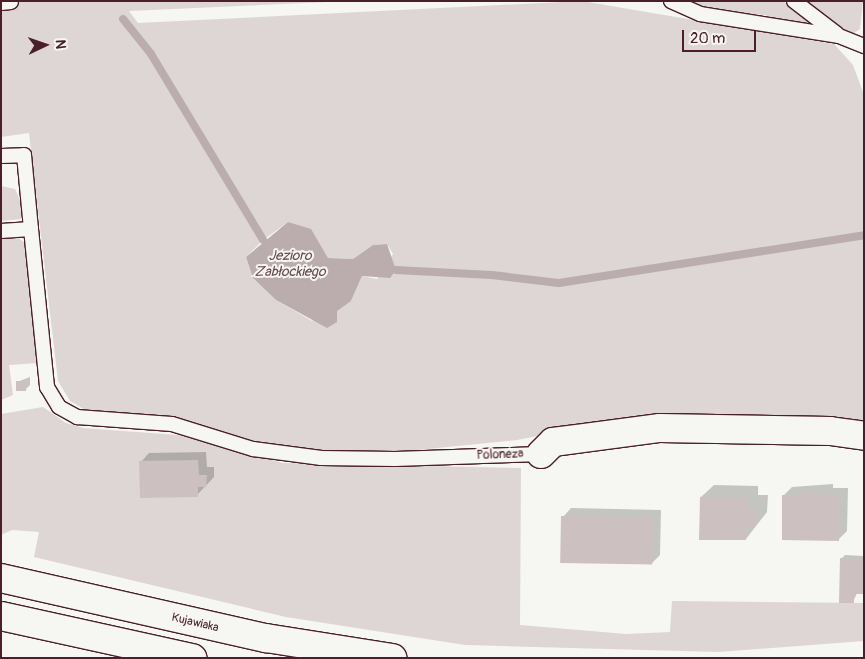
<!DOCTYPE html>
<html>
<head>
<meta charset="utf-8">
<style>
	body { margin:0 }
	#map { position:relative; width:865px; height:659px; overflow:hidden; background:#f6f6f2; font-family:Pangolin,sans-serif }
	div>[style] { position:absolute }
	.green>* { inset:0; background:#ddd6d5 }
	.water>* { inset:0; background:#bbadae }
	.shadow>* { inset:0; background:#0003 }
	.stream>* { height:8px; margin:-4px; padding:0 4px; transform-origin:4px; border-radius:4px; background:#bbadae }
	.building>* { inset:0; background:#ccc1c0; transform-origin:0 0 }
	.roads { filter:drop-shadow(1px 0 #4a1f2b) drop-shadow(-1px 0 #4a1f2b) drop-shadow(0 1px #4a1f2b) drop-shadow(0 -1px #4a1f2b) }
	.lane>* { height:14px; margin:-7px; padding:0 7px; transform-origin:7px; border-radius:7px; background:#f6f6f2 }
	.street>* { height:28px; margin:-14px; padding:0 14px; transform-origin:14px; border-radius:14px; background:#f6f6f2 }
	span { translate:-50% -50%; white-space:nowrap; text-align:center; line-height:1.15; -webkit-text-stroke:4px #f6f6f2; paint-order:stroke }
	.street-label { font-size:12px; color:#4a1f2b }
	.water-label { font-size:14px; color:#6c4a52; font-style:italic }
	.frame { position:absolute; inset:0; border:2px solid #4a1f2b; pointer-events:none }
	.north { position:absolute; left:20px; top:20px; width:50px; height:50px; -webkit-text-stroke:4px #f6f6f2; paint-order:stroke; rotate:87deg; font-size:14px; font-weight:700; line-height:20px; text-align:center; color:#4a1f2b }
	.north::after { content:''; display:block; margin:auto; width:18px; height:22px; background:#4a1f2b; clip-path:polygon(50% 0,100% 100%,50% 72%,0 100%) }
	.scale { position:absolute; left:682px; top:30px; width:74px; height:22px; box-sizing:border-box; border:2px solid #4a1f2b; border-top:0; padding-left:6px; font-size:15px; line-height:18px; white-space:nowrap; color:#4a1f2b; -webkit-text-stroke:4px #f6f6f2; paint-order:stroke }
</style>
</head>
<body>
<div id="map">
	<div class="green">
		<i style="clip-path:polygon(evenodd,17px 1px,351px 1px,129px 11px,138px 23px,582px 1px,834px 44px,853px 65px,864px 95px,864px 427px,547px 434px,517px 440px,397px 452px,339px 454px,247px 440px,162px 415px,87px 411px,70px 401px,58px 381px,29px 133px,1px 137px,1px 9px,17px 6px,17px 1px,288px 222px,322px 249px,327px 258px,353px 259px,373px 245px,387px 244px,393px 254px,377px 279px,362px 276px,351px 301px,312px 321px,276px 300px,253px 278px,246px 257px,263px 240px,288px 222px)"></i>
		<i style="clip-path:polygon(687px 1px,783px 1px,814px 25px,792px 24px,765px 15px,708px 10px)"></i>
		<i style="clip-path:polygon(802px 1px,863px 1px,860px 29px,854px 33px,841px 30px)"></i>
		<i style="clip-path:polygon(1px 186px,15px 189px,22px 205px,21px 219px,1px 221px)"></i>
		<i style="clip-path:polygon(16px 236px,25px 243px,38px 363px,9px 365px,13px 395px,1px 400px,1px 237px)"></i>
		<i style="clip-path:polygon(43px 407px,66px 423px,83px 428px,178px 435px,283px 463px,521px 468px,520px 625px,626px 634px,670px 632px,672px 601px,864px 603px,864px 641px,718px 652px,465px 645px,286px 617px,34px 557px,39px 532px,12px 530px,1px 535px,1px 414px)"></i>
	</div>
	<div class="water">
		<i style="clip-path:polygon(288px 222px,311px 229px,328px 258px,353px 259px,373px 245px,387px 244px,396px 270px,390px 278px,362px 276px,351px 301px,337px 311px,337px 322px,327px 328px,276px 300px,253px 278px,246px 257px)"></i>
	</div>
	<div class="shadow">
		<i style="clip-path:polygon(30px 377px,30px 385px,26px 389px,17px 382px)"></i>
		<i style="clip-path:polygon(206px 452px,207px 467px,214px 467px,214px 477px,197px 495px,141px 462px,149px 453px)"></i>
		<i style="clip-path:polygon(833px 484px,833px 488px,848px 488px,847px 531px,839px 539px,783px 496px,792px 487px)"></i>
		<i style="clip-path:polygon(714px 485px,758px 486px,758px 495px,768px 495px,767px 512px,746px 539px,701px 497px)"></i>
		<i style="clip-path:polygon(571px 508px,661px 510px,660px 555px,652px 563px,563px 517px)"></i>
		<i style="clip-path:polygon(845px 555px,864px 556px,864px 593px,857px 593px,853px 602px,841px 559px)"></i>
	</div>
	<div class="stream">
		<i style="left:123px;top:19px;width:45px;rotate:51.3deg"></i>
		<i style="left:151px;top:54px;width:217px;rotate:58.9deg"></i>
		<i style="left:396px;top:270px;width:96px;rotate:3deg"></i>
		<i style="left:492px;top:275px;width:67px;rotate:6.8deg"></i>
		<i style="left:559px;top:283px;width:309px;rotate:-8.9deg"></i>
	</div>
	<div class="building">
		<i style="left:16px;top:381px;width:10px;height:10px"></i>
		<i style="clip-path:polygon(198px 460px,199px 475px,207px 475px,206px 487px,198px 487px,198px 497px,140px 498px,139px 461px)"></i>
		<i style="clip-path:polygon(798px 492px,840px 496px,839px 541px,782px 540px,782px 495px,798px 495px)"></i>
		<i style="clip-path:polygon(700px 497px,747px 497px,746px 507px,756px 507px,756px 525px,746px 525px,746px 540px,699px 540px)"></i>
		<i style="left:561px;top:516px;width:92px;height:47px;rotate:1deg"></i>
		<i style="clip-path:polygon(840px 558px,864px 559px,864px 594px,854px 594px,854px 603px,839px 603px)"></i>
	</div>
	<div class="roads">
		<div class="lane">
			<i style="left:671px;top:1px;width:32px;rotate:24deg"></i>
			<i style="left:700px;top:14px;width:141px;rotate:9deg"></i>
			<i style="left:839px;top:36px;width:27px;rotate:22deg"></i>
			<i style="left:794px;top:1px;width:54px;rotate:37.5deg"></i>
			<i style="left:1px;top:3px;width:10px;rotate:-6deg"></i>
			<i style="left:1px;top:156px;width:23px;rotate:-2deg"></i>
			<i style="left:24px;top:155px;width:74px;rotate:84.6deg"></i>
			<i style="left:1px;top:231px;width:30px;rotate:-4deg"></i>
			<i style="left:31px;top:229px;width:159px;rotate:84.2deg"></i>
			<i style="left:47px;top:387px;width:23px;rotate:59deg"></i>
			<i style="left:59px;top:407px;width:21px;rotate:29deg"></i>
			<i style="left:77px;top:417px;width:95px;rotate:4.2deg"></i>
			<i style="left:172px;top:424px;width:85px;rotate:17.2deg"></i>
			<i style="left:253px;top:449px;width:69px;rotate:7.5deg"></i>
			<i style="left:321px;top:458px;width:74px;rotate:0.8deg"></i>
			<i style="left:395px;top:459px;width:146px;rotate:-2deg"></i>
		</div>
		<div class="street">
			<i style="left:541px;top:454px;width:17px;rotate:-45deg"></i>
			<i style="left:553px;top:442px;width:108px;rotate:-7.5deg"></i>
			<i style="left:660px;top:428px;width:170px;rotate:1deg"></i>
			<i style="left:830px;top:431px;width:34px;rotate:8deg"></i>
			<i style="left:1px;top:578px;width:272px;rotate:12.8deg"></i>
			<i style="left:266px;top:638px;width:128px;rotate:9deg"></i>
			<i style="left:1px;top:616px;width:196px;rotate:12.4deg"></i>
		</div>
	</div>
	<div class="street-label">
		<span style="left:500px;top:455px;rotate:-2deg">Poloneza</span>
		<span style="left:195px;top:623px;rotate:13deg">Kujawiaka</span>
	</div>
	<div class="water-label">
		<span style="left:290px;top:264px">Jezioro<br>Zabłockiego</span>
	</div>
	<div class="frame"></div>
	<div class="north">N</div>
	<div class="scale">20 m</div>
</div>
</body>
</html>
